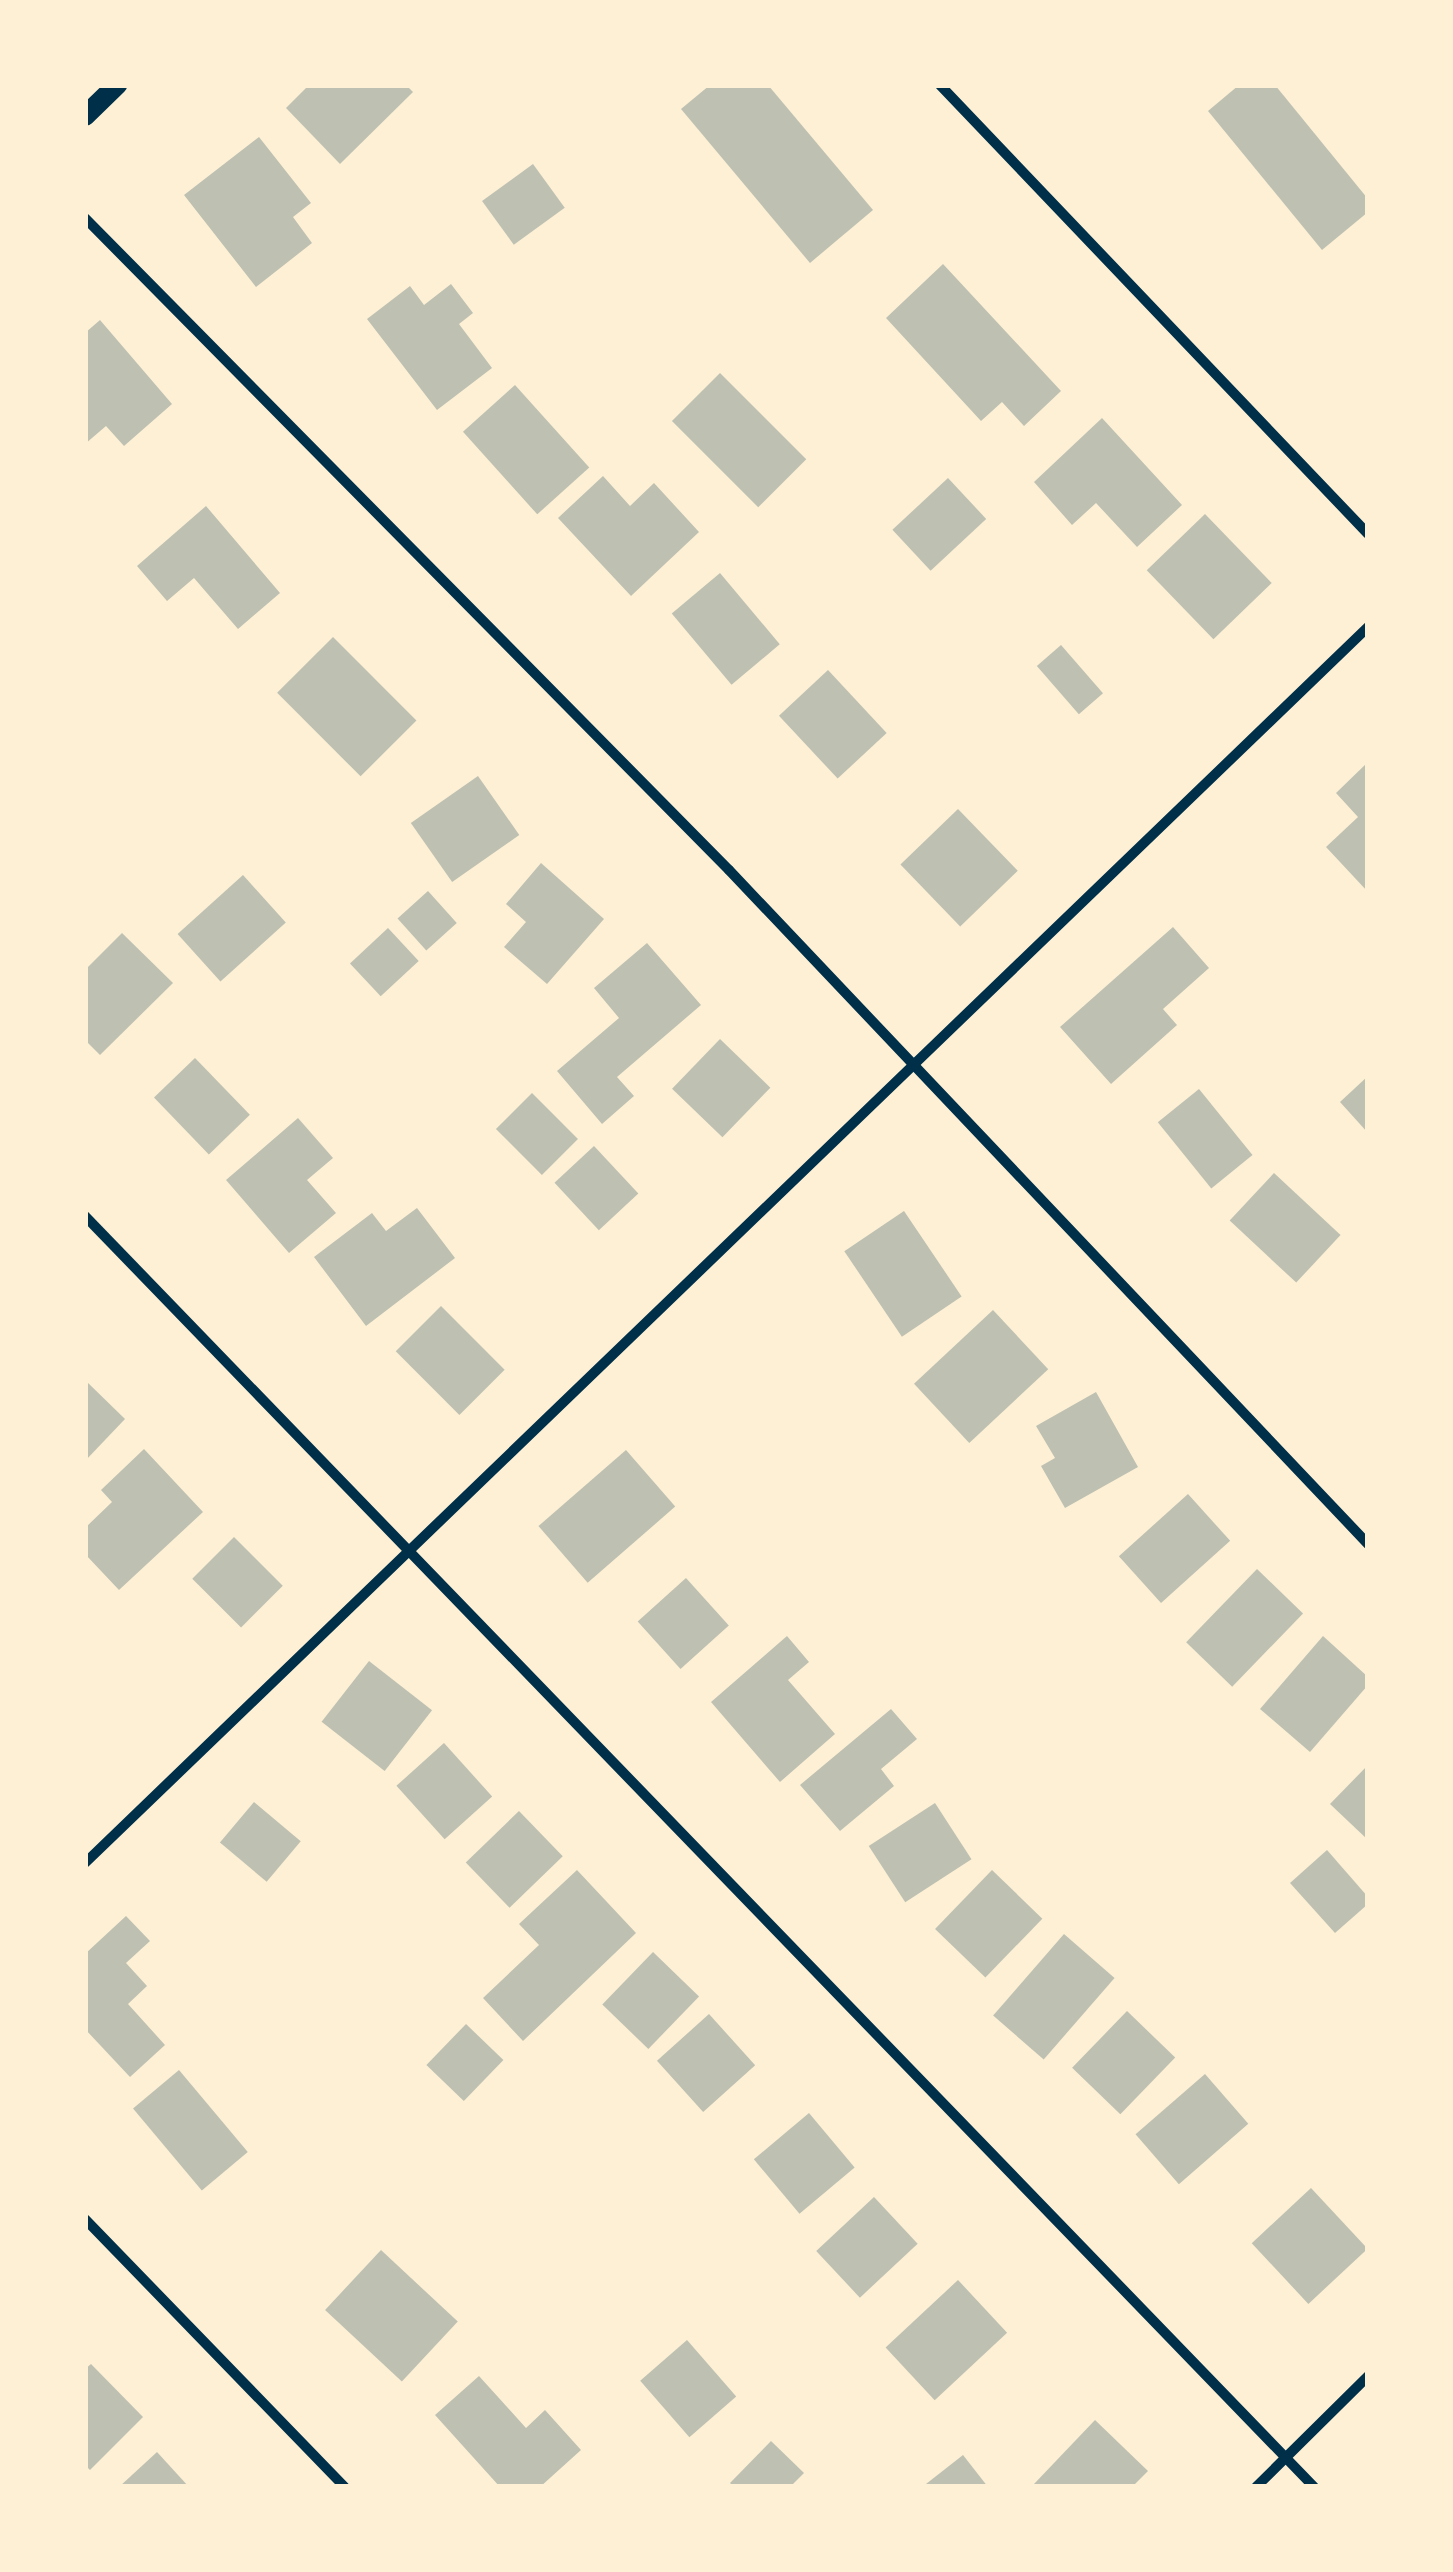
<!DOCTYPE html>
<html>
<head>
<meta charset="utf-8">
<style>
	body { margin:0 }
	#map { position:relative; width:1453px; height:2572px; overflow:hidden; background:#fdf0d5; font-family:Cabin,sans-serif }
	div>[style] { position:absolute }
	.building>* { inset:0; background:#bec0b2; transform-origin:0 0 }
	.minor>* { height:10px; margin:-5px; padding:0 5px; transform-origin:5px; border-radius:5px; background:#003049 }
	.secondary>* { height:20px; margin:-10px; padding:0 10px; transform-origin:10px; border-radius:10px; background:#003049 }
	span { translate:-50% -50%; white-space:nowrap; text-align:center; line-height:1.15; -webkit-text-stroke:10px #fdf0d5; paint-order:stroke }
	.frame { position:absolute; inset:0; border:88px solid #fdf0d5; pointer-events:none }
</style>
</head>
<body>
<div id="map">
	<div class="building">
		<i style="clip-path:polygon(309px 85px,406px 85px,413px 92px,340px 164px,286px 108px)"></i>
		<i style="clip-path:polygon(710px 85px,768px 85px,873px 210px,810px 263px,681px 109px)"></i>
		<i style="clip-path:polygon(1239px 85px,1275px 85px,1368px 199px,1368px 212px,1322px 250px,1208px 111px)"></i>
		<i style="clip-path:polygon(259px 137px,311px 203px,293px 217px,312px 243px,256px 287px,184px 195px)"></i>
		<i style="left:533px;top:164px;width:54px;height:63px;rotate:54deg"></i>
		<i style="clip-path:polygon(943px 264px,1061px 391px,1024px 426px,1002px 402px,981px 421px,886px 318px)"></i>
		<i style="clip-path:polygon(451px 284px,473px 313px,459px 324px,492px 368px,437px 410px,367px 319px,410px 286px,424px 305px)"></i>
		<i style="clip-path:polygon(100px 320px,172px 404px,124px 446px,106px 426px,85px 444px,85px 333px)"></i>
		<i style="left:720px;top:373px;width:122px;height:68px;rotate:45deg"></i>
		<i style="left:515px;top:385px;width:111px;height:70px;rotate:48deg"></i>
		<i style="clip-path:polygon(1102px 418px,1182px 505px,1137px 547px,1096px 503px,1072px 525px,1034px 482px)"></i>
		<i style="clip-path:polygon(603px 476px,630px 506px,654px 483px,699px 532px,631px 596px,558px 518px)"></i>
		<i style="left:948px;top:478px;width:56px;height:76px;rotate:47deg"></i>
		<i style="clip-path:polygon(206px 506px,280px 593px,238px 629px,194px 578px,167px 601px,137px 566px)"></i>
		<i style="left:1205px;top:514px;width:96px;height:81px;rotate:46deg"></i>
		<i style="left:720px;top:573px;width:93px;height:63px;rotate:50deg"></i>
		<i style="left:333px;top:637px;width:118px;height:79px;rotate:45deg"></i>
		<i style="left:1061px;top:645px;width:64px;height:32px;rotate:49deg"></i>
		<i style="left:828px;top:670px;width:86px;height:67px;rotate:47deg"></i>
		<i style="clip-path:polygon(1368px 762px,1368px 892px,1326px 847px,1358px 817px,1336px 793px)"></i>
		<i style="left:478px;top:776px;width:72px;height:82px;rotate:55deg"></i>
		<i style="left:958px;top:809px;width:86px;height:80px;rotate:46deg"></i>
		<i style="clip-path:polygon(541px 863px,604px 919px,547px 984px,504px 947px,526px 922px,506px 904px)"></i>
		<i style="left:243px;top:875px;width:64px;height:88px;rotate:48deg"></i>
		<i style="left:428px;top:891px;width:43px;height:41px;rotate:48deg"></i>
		<i style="clip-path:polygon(1173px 927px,1209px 968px,1163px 1009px,1177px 1025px,1111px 1084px,1060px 1027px)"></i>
		<i style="left:388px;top:928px;width:45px;height:52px;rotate:47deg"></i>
		<i style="clip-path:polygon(122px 933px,173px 983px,100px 1055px,85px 1040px,85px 970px)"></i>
		<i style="clip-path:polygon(647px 943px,701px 1005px,617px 1077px,634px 1096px,602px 1124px,557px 1071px,619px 1018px,594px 988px)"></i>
		<i style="left:720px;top:1039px;width:70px;height:69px;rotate:44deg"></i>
		<i style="left:195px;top:1058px;width:79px;height:57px;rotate:46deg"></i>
		<i style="clip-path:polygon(1368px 1076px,1368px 1133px,1340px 1102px)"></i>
		<i style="left:1199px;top:1089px;width:85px;height:53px;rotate:51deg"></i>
		<i style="left:532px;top:1093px;width:65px;height:51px;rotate:45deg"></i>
		<i style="clip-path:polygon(298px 1118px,333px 1158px,307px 1180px,336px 1213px,289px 1253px,226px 1180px)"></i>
		<i style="left:594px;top:1146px;width:65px;height:54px;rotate:47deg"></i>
		<i style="left:1274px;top:1173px;width:91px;height:65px;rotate:43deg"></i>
		<i style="clip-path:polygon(417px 1208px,455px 1258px,366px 1326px,314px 1257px,372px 1213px,386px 1231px)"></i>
		<i style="left:904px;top:1211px;width:103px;height:72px;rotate:56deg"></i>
		<i style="left:441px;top:1306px;width:90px;height:64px;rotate:45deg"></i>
		<i style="left:993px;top:1310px;width:81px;height:108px;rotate:47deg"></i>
		<i style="clip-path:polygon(85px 1380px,125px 1419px,85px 1461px)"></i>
		<i style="clip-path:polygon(1096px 1392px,1138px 1467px,1065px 1508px,1041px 1466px,1055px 1458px,1036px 1426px)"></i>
		<i style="clip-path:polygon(144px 1449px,203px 1512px,119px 1590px,85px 1554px,85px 1528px,112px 1502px,101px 1490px)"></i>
		<i style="left:626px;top:1450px;width:75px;height:116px;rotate:49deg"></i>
		<i style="left:1188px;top:1494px;width:63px;height:93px;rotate:48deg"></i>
		<i style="left:234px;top:1537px;width:69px;height:59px;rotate:45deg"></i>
		<i style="left:1257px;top:1569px;width:64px;height:102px;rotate:44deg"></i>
		<i style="left:686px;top:1578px;width:64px;height:65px;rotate:48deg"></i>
		<i style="clip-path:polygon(787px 1636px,809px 1662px,788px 1680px,835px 1734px,780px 1782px,711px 1702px)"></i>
		<i style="clip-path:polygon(1323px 1636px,1368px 1677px,1368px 1685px,1310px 1752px,1260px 1709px)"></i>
		<i style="left:369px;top:1661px;width:80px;height:77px;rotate:38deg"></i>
		<i style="clip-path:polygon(891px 1709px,917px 1739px,881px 1769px,894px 1786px,840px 1831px,800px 1785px)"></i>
		<i style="left:444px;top:1743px;width:72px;height:64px;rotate:48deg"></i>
		<i style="clip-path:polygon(1368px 1765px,1368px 1840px,1330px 1804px)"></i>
		<i style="left:254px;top:1802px;width:61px;height:53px;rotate:40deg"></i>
		<i style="left:935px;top:1803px;width:67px;height:79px;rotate:57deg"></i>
		<i style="left:519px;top:1811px;width:63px;height:74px;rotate:46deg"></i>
		<i style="clip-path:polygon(1327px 1850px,1368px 1897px,1368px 1904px,1335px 1933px,1290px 1883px)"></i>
		<i style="clip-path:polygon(577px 1870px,636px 1933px,523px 2041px,483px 1998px,539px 1945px,519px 1924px)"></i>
		<i style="left:992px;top:1870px;width:70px;height:82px;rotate:44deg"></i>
		<i style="clip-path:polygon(126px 1916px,150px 1941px,126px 1963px,147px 1986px,128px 2004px,165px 2045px,130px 2077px,85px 2029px,85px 1954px)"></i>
		<i style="left:1064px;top:1934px;width:67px;height:108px;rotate:41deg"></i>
		<i style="left:653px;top:1952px;width:64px;height:73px;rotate:44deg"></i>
		<i style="left:1127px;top:2011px;width:67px;height:79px;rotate:44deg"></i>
		<i style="left:709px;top:2014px;width:69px;height:70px;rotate:48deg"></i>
		<i style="left:466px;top:2024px;width:52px;height:57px;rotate:44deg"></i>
		<i style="left:179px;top:2070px;width:107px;height:60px;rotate:50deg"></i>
		<i style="left:1205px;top:2074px;width:66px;height:92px;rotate:49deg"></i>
		<i style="left:809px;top:2113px;width:71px;height:72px;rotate:50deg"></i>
		<i style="left:1311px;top:2188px;width:83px;height:81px;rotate:47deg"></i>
		<i style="left:874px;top:2197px;width:64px;height:79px;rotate:47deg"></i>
		<i style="left:381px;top:2250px;width:105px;height:82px;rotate:43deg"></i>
		<i style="left:958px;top:2280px;width:72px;height:99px;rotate:47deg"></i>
		<i style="left:687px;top:2340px;width:75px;height:62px;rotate:49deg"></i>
		<i style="clip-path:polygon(91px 2364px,143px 2417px,90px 2470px,85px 2465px,85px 2369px)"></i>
		<i style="clip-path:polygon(479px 2376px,526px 2428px,545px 2410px,581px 2450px,540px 2487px,500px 2487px,435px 2415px)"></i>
		<i style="clip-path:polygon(1095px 2420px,1148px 2471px,1132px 2487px,1036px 2487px,1034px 2484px)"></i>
		<i style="clip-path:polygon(771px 2441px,804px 2473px,790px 2487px,734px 2487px,730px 2483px)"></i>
		<i style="clip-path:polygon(157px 2452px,189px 2487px,119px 2487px)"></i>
		<i style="clip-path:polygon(963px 2455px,988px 2487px,928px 2487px,926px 2484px)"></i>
	</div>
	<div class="minor">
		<i style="left:940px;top:85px;width:620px;rotate:46.37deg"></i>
		<i style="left:85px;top:218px;width:916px;rotate:45.35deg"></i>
		<i style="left:729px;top:870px;width:929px;rotate:46.53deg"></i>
		<i style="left:85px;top:1216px;width:1768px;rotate:45.96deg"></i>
		<i style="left:85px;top:1863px;width:1782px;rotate:-43.93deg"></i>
		<i style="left:85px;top:2219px;width:373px;rotate:45.9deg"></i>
		<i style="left:1256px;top:2487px;width:158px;rotate:-44.7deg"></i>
	</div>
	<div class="secondary">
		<i style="left:85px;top:116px;width:45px;rotate:-44.1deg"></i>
	</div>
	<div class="frame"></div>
</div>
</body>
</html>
